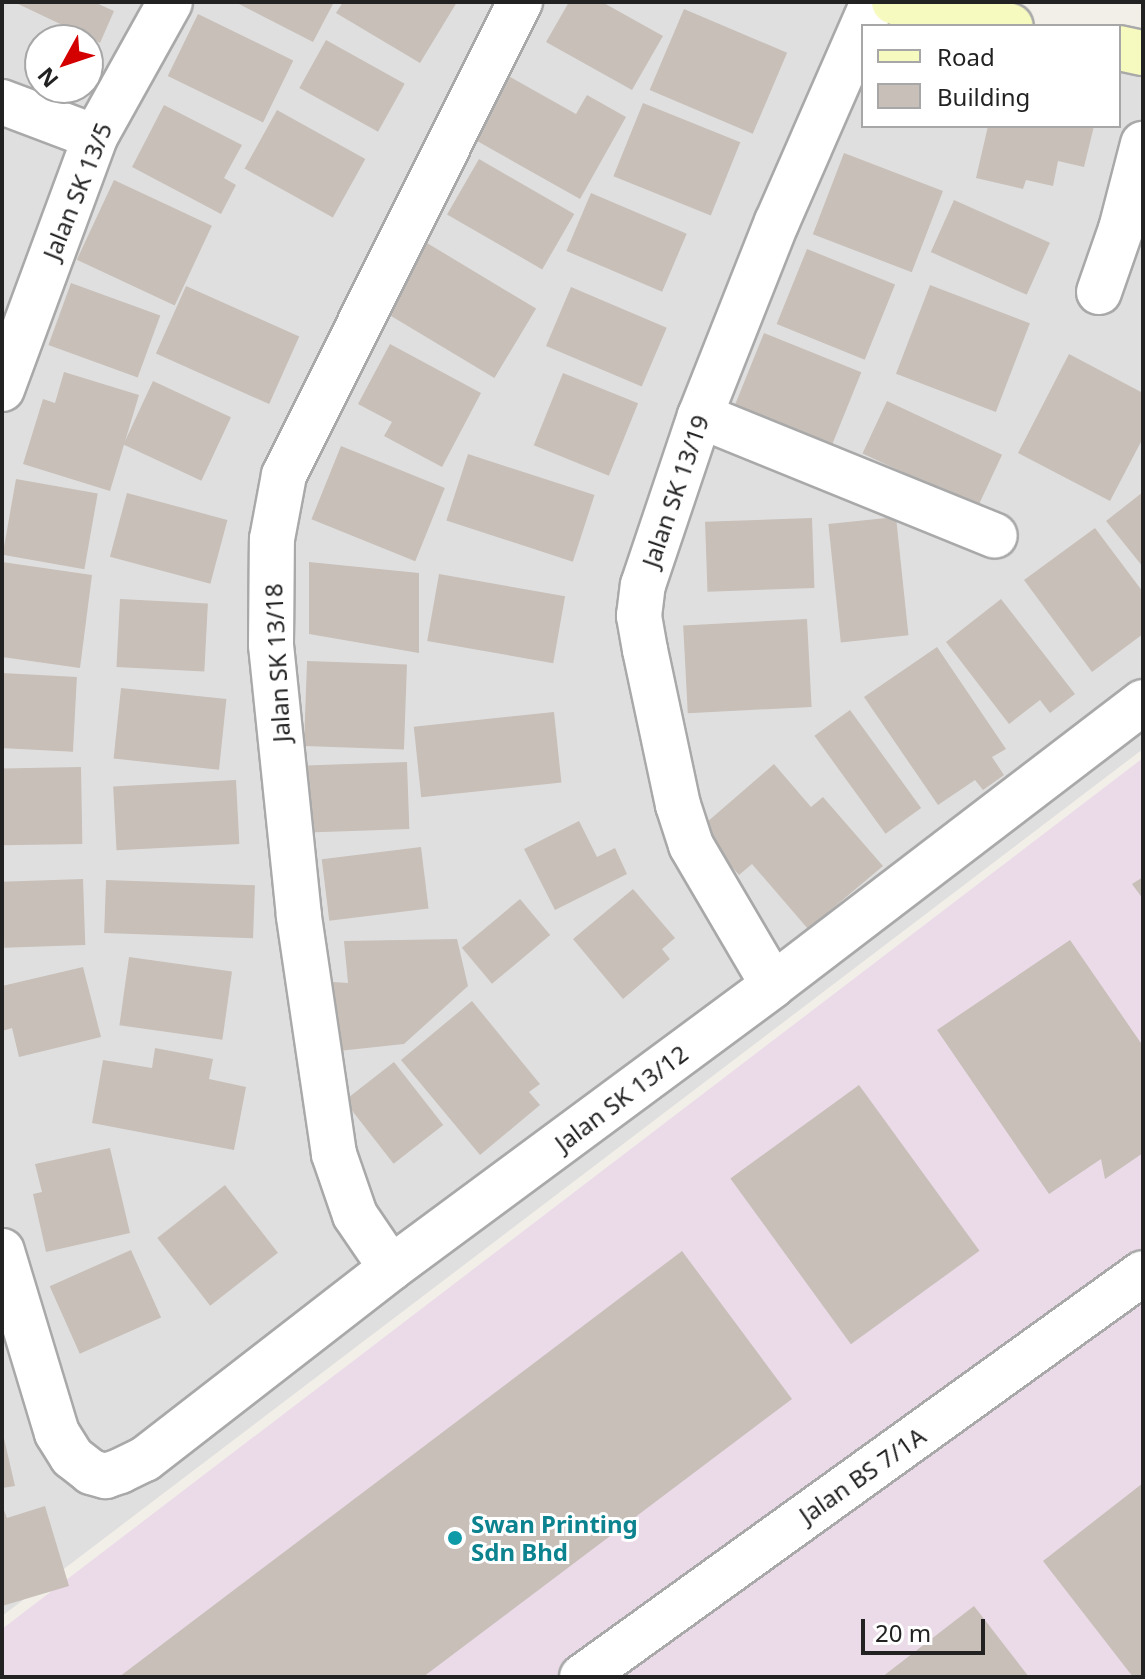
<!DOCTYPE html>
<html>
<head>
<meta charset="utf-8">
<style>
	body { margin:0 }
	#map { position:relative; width:1145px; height:1679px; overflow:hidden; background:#f2efe9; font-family:"Noto Sans",sans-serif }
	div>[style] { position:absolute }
	.residential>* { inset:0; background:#e0dfdf }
	.industrial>* { inset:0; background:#ebdbe8 }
	.building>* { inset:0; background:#c7bfb8; transform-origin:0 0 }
	.roads { filter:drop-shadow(2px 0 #a9a9a9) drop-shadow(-2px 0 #a9a9a9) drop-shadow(0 2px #a9a9a9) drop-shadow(0 -2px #a9a9a9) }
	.street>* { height:44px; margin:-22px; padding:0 22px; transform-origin:22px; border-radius:22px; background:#fff }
	.secondary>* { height:44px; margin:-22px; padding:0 22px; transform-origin:22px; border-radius:22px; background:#f7fabf }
	.dots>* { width:22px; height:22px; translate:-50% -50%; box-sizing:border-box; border:4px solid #fff; border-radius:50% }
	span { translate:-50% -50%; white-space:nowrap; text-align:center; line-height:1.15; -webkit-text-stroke:6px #fff; paint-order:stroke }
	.street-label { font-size:24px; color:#222 }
	.culture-label { font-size:24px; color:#0d838f; font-weight:700 }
	.left { translate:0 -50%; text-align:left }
	.frame { position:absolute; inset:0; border:4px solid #222; pointer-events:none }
	.legend { position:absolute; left:861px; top:24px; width:260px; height:104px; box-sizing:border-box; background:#fff; border:2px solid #a7a7a7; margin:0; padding:10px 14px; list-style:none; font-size:24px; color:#222 }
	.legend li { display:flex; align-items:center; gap:16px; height:40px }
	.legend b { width:40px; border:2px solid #a7a7a7 }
	.north { position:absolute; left:24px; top:24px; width:80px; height:80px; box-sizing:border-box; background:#fff; border:2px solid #a7a7a7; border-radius:50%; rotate:230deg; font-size:22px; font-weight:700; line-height:32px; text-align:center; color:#222 }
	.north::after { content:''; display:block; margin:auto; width:28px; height:36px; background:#d40000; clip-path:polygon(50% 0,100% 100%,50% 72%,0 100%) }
	.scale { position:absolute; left:861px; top:1619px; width:124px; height:36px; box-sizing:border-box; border:4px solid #222; border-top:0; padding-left:10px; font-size:24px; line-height:28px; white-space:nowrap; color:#222; -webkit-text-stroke:6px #fff; paint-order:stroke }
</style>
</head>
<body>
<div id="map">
	<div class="residential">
		<i style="clip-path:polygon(evenodd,2px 2px,897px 2px,1006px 26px,863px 26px,863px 126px,1119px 126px,1119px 51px,1143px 56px,1143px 749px,2px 1616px,2px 2px,40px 40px,88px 40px,88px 88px,40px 88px,40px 40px)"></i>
	</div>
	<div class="industrial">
		<i style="clip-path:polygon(1143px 758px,1143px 1677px,2px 1677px,2px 1629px)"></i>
	</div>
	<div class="building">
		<i style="clip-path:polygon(14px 2px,94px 2px,114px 11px,100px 43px)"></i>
		<i style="clip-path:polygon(235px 2px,334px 2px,313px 42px)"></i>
		<i style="clip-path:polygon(343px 2px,457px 2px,420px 63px,336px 13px)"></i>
		<i style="clip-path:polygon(569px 2px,602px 2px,663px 36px,632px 90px,546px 42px)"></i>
		<i style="left:684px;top:9px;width:112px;height:88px;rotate:23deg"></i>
		<i style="left:198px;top:14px;width:106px;height:69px;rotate:26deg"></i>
		<i style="left:326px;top:40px;width:90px;height:55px;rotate:29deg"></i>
		<i style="clip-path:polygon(505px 74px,576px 114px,587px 95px,626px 117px,580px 199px,470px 137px)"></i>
		<i style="left:643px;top:103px;width:105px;height:79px;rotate:22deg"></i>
		<i style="clip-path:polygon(164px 105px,242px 145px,224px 178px,236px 185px,221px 214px,132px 167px)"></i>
		<i style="left:277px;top:110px;width:101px;height:67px;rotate:29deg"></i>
		<i style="clip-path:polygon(988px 126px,1094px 126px,1084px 167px,1058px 161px,1053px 186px,1026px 180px,1023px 189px,976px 178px)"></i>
		<i style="left:844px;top:153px;width:106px;height:87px;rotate:21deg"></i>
		<i style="left:479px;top:159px;width:110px;height:64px;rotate:30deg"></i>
		<i style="left:114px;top:180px;width:108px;height:88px;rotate:25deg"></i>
		<i style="left:591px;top:193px;width:104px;height:63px;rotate:23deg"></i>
		<i style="left:954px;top:200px;width:105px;height:57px;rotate:24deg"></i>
		<i style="left:417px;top:237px;width:139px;height:81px;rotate:31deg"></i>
		<i style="left:807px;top:249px;width:95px;height:81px;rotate:22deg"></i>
		<i style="left:71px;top:283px;width:95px;height:66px;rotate:20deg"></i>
		<i style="left:930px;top:285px;width:107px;height:95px;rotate:21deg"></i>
		<i style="left:186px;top:286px;width:124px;height:74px;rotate:24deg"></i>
		<i style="left:571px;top:287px;width:104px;height:64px;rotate:23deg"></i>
		<i style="left:764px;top:333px;width:105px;height:79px;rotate:22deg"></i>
		<i style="clip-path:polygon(390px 344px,481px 393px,442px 467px,384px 436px,392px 422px,358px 404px)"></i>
		<i style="clip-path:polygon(1069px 354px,1143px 393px,1143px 438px,1110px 501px,1018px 453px)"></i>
		<i style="clip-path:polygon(64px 372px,139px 395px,110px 491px,23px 464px,43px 399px,55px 403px)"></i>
		<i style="left:563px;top:373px;width:81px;height:78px;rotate:22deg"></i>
		<i style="left:153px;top:381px;width:86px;height:70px;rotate:25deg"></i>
		<i style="left:887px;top:401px;width:127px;height:58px;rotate:25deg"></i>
		<i style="left:341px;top:446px;width:112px;height:79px;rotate:22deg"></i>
		<i style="left:468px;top:454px;width:133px;height:70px;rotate:18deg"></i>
		<i style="left:16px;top:479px;width:83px;height:77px;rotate:10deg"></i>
		<i style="clip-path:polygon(1143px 492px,1143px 567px,1106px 521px)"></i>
		<i style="left:127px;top:493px;width:104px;height:66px;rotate:15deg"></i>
		<i style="left:896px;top:517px;width:119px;height:68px;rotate:84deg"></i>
		<i style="left:812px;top:518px;width:70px;height:107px;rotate:88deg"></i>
		<i style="clip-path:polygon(1095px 528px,1143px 592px,1143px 634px,1092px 672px,1024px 580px)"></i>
		<i style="clip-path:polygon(2px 562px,92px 575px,80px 668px,2px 657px)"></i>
		<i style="clip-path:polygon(309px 562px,419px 573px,419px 653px,309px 634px)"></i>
		<i style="left:439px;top:574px;width:128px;height:68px;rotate:10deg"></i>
		<i style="left:120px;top:599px;width:88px;height:68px;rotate:3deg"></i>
		<i style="clip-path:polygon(1001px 599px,1075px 694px,1050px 713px,1040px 700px,1009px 724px,946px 642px)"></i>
		<i style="left:807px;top:619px;width:88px;height:124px;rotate:87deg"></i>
		<i style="clip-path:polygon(937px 647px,1006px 749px,992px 757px,1004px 775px,983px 790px,975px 780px,938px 805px,864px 697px)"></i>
		<i style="left:307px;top:661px;width:100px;height:85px;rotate:2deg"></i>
		<i style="left:2px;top:673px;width:75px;height:75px;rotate:3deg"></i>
		<i style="left:121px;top:688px;width:106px;height:71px;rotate:6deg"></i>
		<i style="left:850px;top:710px;width:121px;height:44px;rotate:54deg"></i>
		<i style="left:554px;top:712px;width:71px;height:141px;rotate:84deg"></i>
		<i style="left:407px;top:762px;width:67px;height:101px;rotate:88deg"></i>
		<i style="clip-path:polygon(774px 764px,811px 807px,823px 797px,883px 866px,808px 929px,752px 864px,739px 875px,699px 829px)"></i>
		<i style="left:81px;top:767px;width:77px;height:79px;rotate:89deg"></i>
		<i style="left:236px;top:780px;width:64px;height:123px;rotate:87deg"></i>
		<i style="clip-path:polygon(579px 821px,597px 857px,615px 848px,627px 874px,555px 910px,524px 849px)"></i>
		<i style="left:421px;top:847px;width:62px;height:100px;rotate:83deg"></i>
		<i style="clip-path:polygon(1143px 877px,1143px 899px,1132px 884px)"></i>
		<i style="left:83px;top:879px;width:66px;height:81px;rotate:88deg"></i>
		<i style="left:106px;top:880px;width:149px;height:53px;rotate:2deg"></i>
		<i style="clip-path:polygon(633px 889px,675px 938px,662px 949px,670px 959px,623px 999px,573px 939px)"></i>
		<i style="left:520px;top:899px;width:47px;height:76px;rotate:50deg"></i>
		<i style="clip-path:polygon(457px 939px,468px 986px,404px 1044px,329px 1052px,318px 981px,348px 983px,344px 941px)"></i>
		<i style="clip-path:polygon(1070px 940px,1143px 1046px,1143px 1153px,1105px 1179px,1101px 1159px,1049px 1194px,937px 1030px)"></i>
		<i style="left:129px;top:957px;width:104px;height:69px;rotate:8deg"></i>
		<i style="clip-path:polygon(83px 967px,101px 1037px,19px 1057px,12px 1028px,2px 1031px,2px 986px)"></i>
		<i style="clip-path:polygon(472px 1001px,540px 1084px,529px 1092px,540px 1105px,480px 1155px,401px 1060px)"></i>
		<i style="clip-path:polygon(155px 1048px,213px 1059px,209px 1079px,246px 1087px,234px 1150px,92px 1123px,103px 1060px,152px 1068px)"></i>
		<i style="left:394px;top:1062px;width:80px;height:63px;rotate:52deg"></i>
		<i style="left:859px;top:1085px;width:205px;height:159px;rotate:54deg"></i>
		<i style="clip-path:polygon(110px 1148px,130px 1233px,46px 1252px,33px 1194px,42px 1192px,35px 1164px)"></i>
		<i style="left:225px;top:1185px;width:86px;height:86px;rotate:52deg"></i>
		<i style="left:131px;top:1250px;width:74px;height:89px;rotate:66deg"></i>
		<i style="clip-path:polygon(682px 1251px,792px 1399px,423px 1677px,119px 1677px)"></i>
		<i style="clip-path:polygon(3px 1434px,15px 1486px,2px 1488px,2px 1435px)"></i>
		<i style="clip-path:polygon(1143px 1483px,1143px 1677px,1133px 1677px,1043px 1561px)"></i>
		<i style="clip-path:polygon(2px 1505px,7px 1518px,45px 1506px,69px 1586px,2px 1606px)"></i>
		<i style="clip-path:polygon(974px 1606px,1029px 1677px,882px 1677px)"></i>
	</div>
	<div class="roads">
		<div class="street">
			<i style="left:2px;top:102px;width:99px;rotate:20.6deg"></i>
			<i style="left:1099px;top:292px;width:67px;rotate:-70.8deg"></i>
			<i style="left:1121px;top:229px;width:88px;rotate:-75.5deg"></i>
			<i style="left:2px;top:389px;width:269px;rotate:-69.7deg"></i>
			<i style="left:95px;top:137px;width:154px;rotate:-60.9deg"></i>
			<i style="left:700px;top:416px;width:318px;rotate:22.1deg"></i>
			<i style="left:773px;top:985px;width:162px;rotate:-120.4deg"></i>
			<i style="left:691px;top:845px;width:42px;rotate:-108deg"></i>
			<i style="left:678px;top:805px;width:158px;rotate:-102deg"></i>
			<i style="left:645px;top:650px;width:35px;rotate:-100deg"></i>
			<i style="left:639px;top:616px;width:31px;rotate:-83deg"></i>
			<i style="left:643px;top:585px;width:178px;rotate:-71.4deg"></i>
			<i style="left:700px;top:416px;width:209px;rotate:-68.4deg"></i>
			<i style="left:777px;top:222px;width:240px;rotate:-66.4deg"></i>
			<i style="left:2px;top:1251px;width:190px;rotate:73.2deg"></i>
			<i style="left:57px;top:1433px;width:28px;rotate:58deg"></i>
			<i style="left:72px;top:1457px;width:24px;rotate:38deg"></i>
			<i style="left:91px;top:1472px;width:15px;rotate:16deg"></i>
			<i style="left:105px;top:1476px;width:16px;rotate:-18deg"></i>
			<i style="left:120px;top:1471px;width:28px;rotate:-26deg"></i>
			<i style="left:145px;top:1459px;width:311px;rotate:-37.8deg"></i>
			<i style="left:391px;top:1268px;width:475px;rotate:-36.5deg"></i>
			<i style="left:773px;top:985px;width:466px;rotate:-37.4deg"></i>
			<i style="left:391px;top:1268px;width:64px;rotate:-124.2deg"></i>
			<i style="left:355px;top:1215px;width:65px;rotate:-109deg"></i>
			<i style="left:334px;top:1154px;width:241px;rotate:-98.4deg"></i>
			<i style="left:299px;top:916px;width:272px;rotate:-95.9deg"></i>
			<i style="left:271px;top:645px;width:106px;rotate:-89.5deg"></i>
			<i style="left:272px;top:539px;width:65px;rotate:-79.4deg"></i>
			<i style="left:284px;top:475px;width:529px;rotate:-63.48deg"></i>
			<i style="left:582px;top:1677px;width:691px;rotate:-35.76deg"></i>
		</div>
		<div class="secondary">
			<i style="left:894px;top:2px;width:119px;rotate:11.6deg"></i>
			<i style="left:1119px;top:48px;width:25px;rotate:12deg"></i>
		</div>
	</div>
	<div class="dots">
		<i style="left:455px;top:1538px;background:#0f9aa8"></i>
	</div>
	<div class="street-label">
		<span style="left:77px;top:191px;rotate:-68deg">Jalan SK 13/5</span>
		<span style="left:675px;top:491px;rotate:-71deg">Jalan SK 13/19</span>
		<span style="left:277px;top:663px;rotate:-93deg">Jalan SK 13/18</span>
		<span style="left:621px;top:1098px;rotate:-37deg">Jalan SK 13/12</span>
		<span style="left:862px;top:1475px;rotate:-35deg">Jalan BS 7/1A</span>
	</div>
	<div class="culture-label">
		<span class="left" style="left:471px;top:1538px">Swan Printing<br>Sdn Bhd</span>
	</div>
	<div class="frame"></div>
	<ul class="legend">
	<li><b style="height:10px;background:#f7fabf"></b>Road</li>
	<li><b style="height:22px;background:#c7bfb8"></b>Building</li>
	</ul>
	<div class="north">N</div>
	<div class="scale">20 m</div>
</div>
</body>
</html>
